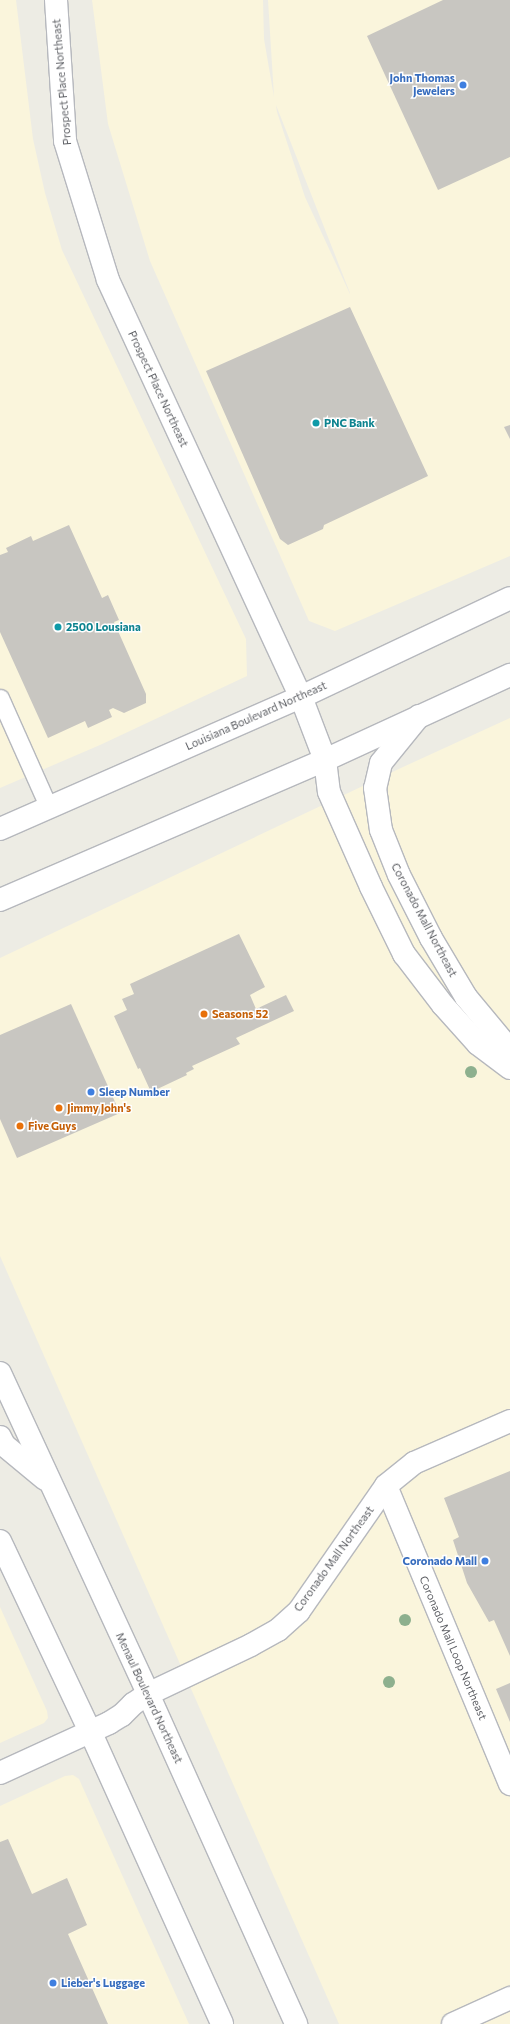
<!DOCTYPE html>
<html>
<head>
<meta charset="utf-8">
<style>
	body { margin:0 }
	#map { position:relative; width:510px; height:2024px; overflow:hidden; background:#edece4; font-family:Commissioner,sans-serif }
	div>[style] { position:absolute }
	.commercial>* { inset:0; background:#faf5dc }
	.building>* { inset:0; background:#c8c6c1 }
	.roads { filter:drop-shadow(1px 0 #b6b8bd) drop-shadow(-1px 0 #b6b8bd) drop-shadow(0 1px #b6b8bd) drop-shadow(0 -1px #b6b8bd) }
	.lane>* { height:17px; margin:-8.5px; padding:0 8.5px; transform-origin:8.5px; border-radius:8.5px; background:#fff }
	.street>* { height:22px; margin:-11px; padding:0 11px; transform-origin:11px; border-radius:11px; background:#fff }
	.secondary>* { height:22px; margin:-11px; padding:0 11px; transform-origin:11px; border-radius:11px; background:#fff }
	.trees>* { width:12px; height:12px; margin:-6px; border-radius:50%; background:#8db08e }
	.dots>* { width:11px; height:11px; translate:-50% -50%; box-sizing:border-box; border:2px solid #fff; border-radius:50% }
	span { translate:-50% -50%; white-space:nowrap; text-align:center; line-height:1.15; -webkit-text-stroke:3px #fff; paint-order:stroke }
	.shop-label { font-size:11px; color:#366cbe; font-weight:700 }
	.right { translate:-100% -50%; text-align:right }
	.left { translate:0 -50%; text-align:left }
	.street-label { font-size:11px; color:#5c5e63 }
	.culture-label { font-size:11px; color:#0d838f; font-weight:700 }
	.food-label { font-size:11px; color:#c56008; font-weight:700 }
</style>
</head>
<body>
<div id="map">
	<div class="commercial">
		<i style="clip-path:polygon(0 0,16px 0,33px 139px,45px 193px,62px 250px,246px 639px,247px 676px,100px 745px,0 788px)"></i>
		<i style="clip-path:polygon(evenodd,92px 0,263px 0,264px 39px,274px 97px,268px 0,510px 0,510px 556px,335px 631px,309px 621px,150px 261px,108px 124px,92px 0,276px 105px,350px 293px,350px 294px,305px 197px,277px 112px,276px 105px)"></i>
		<i style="clip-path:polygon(510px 718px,510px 2024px,339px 2024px,0 1256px,0 958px,403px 767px)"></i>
		<i style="clip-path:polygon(0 1607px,47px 1711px,48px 1718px,44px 1723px,0 1743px)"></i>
		<i style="clip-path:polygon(73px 1775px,79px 1779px,189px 2024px,0 2024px,0 1806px,65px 1776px)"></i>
	</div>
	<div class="building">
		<i style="clip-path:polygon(443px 0,510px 0,510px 157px,438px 190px,367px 36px)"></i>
		<i style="clip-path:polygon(350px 307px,428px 476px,324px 525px,323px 529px,288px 545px,280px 539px,206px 371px)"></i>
		<i style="clip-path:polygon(510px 425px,510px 439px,504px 427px)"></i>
		<i style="clip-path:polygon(69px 525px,102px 598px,108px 595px,119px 620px,114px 622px,146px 694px,146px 703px,124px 713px,113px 708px,109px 710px,112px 717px,88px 728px,85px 721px,48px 738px,0 632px,0 555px,8px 552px,6px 548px,31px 536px,33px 541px)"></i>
		<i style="clip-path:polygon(239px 934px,265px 987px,250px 995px,256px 1009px,286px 995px,294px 1011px,236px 1038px,240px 1044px,192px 1066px,194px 1069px,186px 1073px,187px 1075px,151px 1092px,140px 1068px,138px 1069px,114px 1016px,127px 1010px,122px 999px,134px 994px,130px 984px)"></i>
		<i style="clip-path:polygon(71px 1004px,120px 1113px,17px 1158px,0 1119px,0 1035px)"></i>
		<i style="clip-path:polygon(510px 1471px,510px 1656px,494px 1620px,489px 1622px,467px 1583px,453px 1540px,459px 1537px,444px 1498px)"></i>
		<i style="clip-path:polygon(510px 1683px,510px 1722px,496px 1689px)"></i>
		<i style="clip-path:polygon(8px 1839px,32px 1894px,67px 1878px,87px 1925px,68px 1934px,108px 2024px,0 2024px,0 1842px)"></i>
	</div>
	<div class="roads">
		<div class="lane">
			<i style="left:0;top:698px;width:120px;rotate:66deg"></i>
		</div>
		<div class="street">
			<i style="left:56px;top:0;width:141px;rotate:86.3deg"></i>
			<i style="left:65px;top:141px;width:145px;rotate:72.8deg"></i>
			<i style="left:108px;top:280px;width:459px;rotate:65.2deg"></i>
			<i style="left:301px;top:697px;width:67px;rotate:69.1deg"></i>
			<i style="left:325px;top:760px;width:32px;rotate:83deg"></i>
			<i style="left:329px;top:792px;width:104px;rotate:66.1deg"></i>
			<i style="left:371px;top:887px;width:75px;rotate:63.8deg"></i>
			<i style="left:404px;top:954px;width:64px;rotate:52.6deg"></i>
			<i style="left:443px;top:1005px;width:52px;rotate:48.1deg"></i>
			<i style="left:478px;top:1044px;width:40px;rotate:37deg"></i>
			<i style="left:419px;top:716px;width:60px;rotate:129deg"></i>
			<i style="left:381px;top:763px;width:26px;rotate:103deg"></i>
			<i style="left:375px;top:788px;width:42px;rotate:81.9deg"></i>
			<i style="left:381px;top:830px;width:48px;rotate:68.2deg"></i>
			<i style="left:399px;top:875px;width:71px;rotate:63.1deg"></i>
			<i style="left:431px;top:938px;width:69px;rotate:59.3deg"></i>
			<i style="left:466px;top:997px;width:69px;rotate:50.3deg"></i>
			<i style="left:510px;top:1421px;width:105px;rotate:156.4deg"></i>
			<i style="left:414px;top:1463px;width:36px;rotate:141deg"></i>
			<i style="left:386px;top:1486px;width:323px;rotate:67.4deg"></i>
			<i style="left:0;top:1773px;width:120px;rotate:-24.6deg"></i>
			<i style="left:109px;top:1723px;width:15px;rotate:-32deg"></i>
			<i style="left:122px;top:1715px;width:16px;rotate:-45deg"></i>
			<i style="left:133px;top:1704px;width:18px;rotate:-34deg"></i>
			<i style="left:148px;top:1694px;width:114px;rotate:-25.4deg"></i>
			<i style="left:251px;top:1645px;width:31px;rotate:-29deg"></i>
			<i style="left:278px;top:1630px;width:28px;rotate:-42deg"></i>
			<i style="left:299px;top:1611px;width:152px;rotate:-55.2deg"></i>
			<i style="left:453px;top:2024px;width:63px;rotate:-24.5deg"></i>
		</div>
		<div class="secondary">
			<i style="left:0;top:829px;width:329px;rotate:-23.7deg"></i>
			<i style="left:301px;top:697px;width:231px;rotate:-25.3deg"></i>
			<i style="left:0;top:900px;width:354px;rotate:-23.3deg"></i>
			<i style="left:325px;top:760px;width:204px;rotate:-24.7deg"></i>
			<i style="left:0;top:1373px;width:353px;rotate:65.2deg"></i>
			<i style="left:148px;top:1694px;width:362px;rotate:65.8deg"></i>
			<i style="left:0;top:1437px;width:9px;rotate:63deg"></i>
			<i style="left:4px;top:1445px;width:53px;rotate:39.7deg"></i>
			<i style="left:0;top:1541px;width:210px;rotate:64.7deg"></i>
			<i style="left:90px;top:1731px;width:321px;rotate:65.7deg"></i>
		</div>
	</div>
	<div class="trees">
		<i style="left:471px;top:1072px"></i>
		<i style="left:405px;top:1620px"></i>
		<i style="left:389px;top:1682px"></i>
	</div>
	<div class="dots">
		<i style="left:463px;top:85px;background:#3f7fe0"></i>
		<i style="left:316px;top:423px;background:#0f9aa8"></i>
		<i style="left:58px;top:627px;background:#0f9aa8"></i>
		<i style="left:204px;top:1014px;background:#e8710a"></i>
		<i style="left:91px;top:1092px;background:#3f7fe0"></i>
		<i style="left:59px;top:1108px;background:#e8710a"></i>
		<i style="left:20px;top:1126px;background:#e8710a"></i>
		<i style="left:485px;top:1561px;background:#3f7fe0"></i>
		<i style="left:53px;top:1983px;background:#3f7fe0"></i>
	</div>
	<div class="shop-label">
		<span class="right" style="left:455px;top:85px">John Thomas<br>Jewelers</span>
		<span class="left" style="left:99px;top:1092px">Sleep Number</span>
		<span class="right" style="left:477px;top:1561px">Coronado Mall</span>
		<span class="left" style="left:61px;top:1983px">Lieber's Luggage</span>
	</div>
	<div class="street-label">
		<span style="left:62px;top:82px;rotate:-95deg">Prospect Place Northeast</span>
		<span style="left:158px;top:389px;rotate:65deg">Prospect Place Northeast</span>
		<span style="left:256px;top:716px;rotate:-24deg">Louisiana Boulevard Northeast</span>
		<span style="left:424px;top:920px;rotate:62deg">Coronado Mall Northeast</span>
		<span style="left:334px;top:1559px;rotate:-54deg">Coronado Mall Northeast</span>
		<span style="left:453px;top:1648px;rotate:67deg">Coronado Mall Loop Northeast</span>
		<span style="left:149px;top:1698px;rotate:65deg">Menaul Boulevard Northeast</span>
	</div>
	<div class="culture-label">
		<span class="left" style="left:324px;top:423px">PNC Bank</span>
		<span class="left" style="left:66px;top:627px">2500 Lousiana</span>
	</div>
	<div class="food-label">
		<span class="left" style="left:212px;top:1014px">Seasons 52</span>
		<span class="left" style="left:67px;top:1108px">Jimmy John's</span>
		<span class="left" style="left:28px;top:1126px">Five Guys</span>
	</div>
</div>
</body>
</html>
